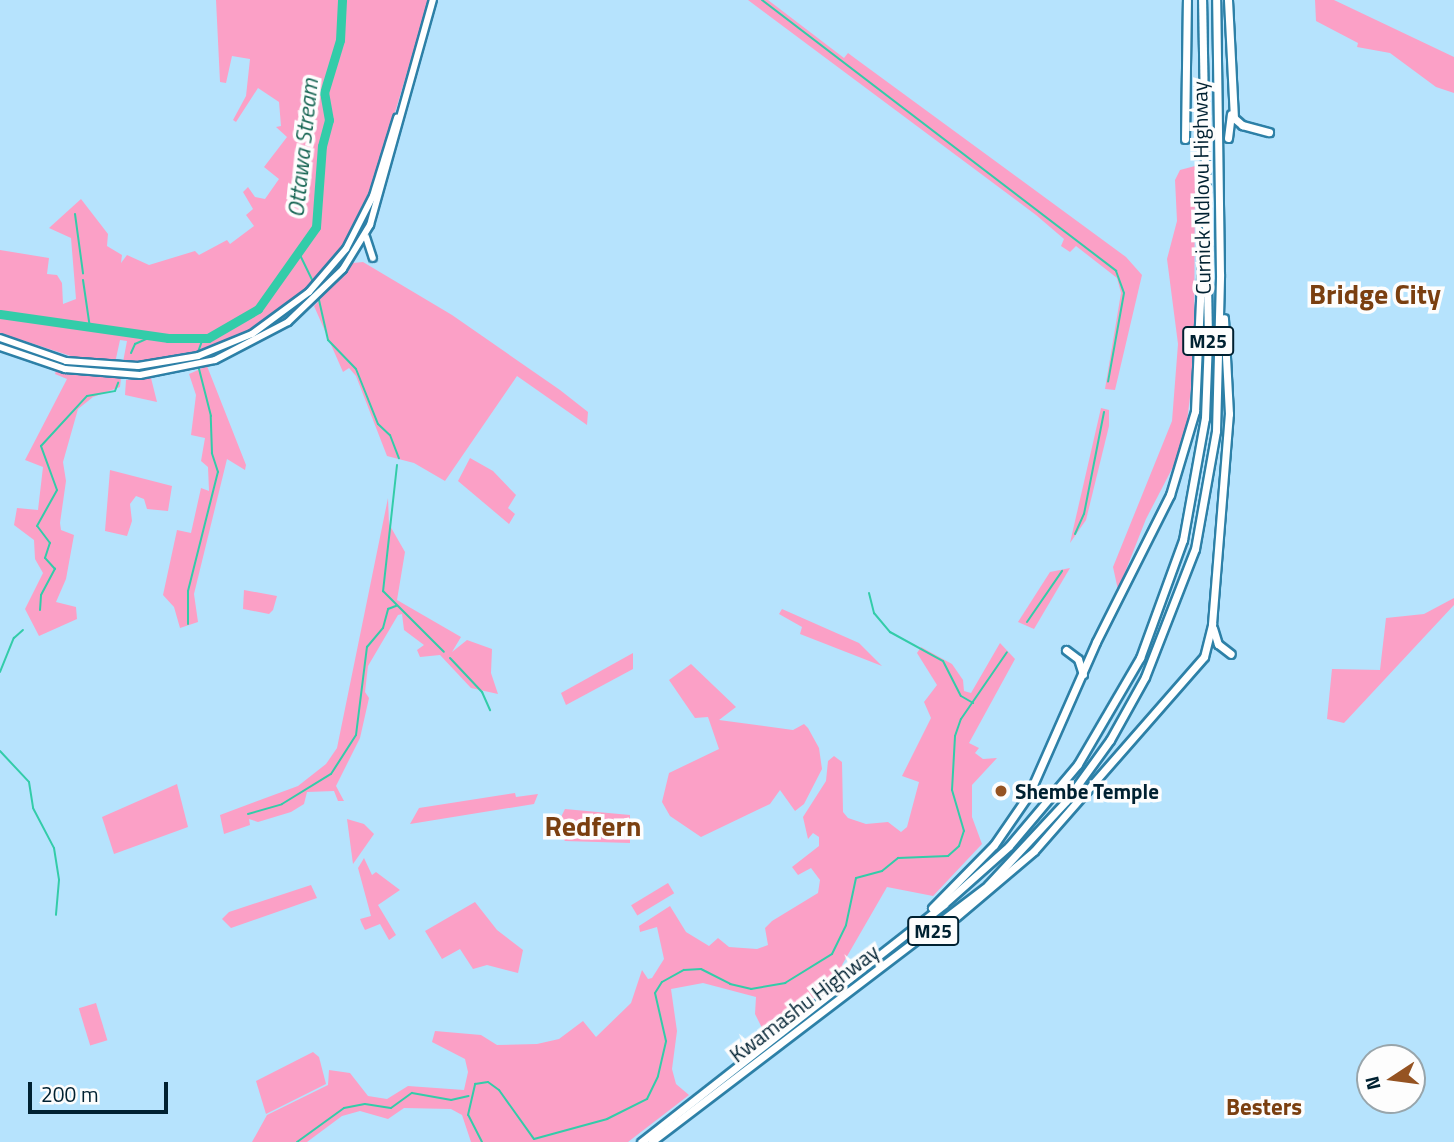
<!DOCTYPE html>
<html>
<head>
<meta charset="utf-8">
<style>
	body { margin:0 }
	#map { position:relative; width:1454px; height:1142px; overflow:hidden; background:#b6e3fd; font-family:"Titillium Web",sans-serif }
	div>[style] { position:absolute }
	.green>* { inset:0; background:#fba0c6; transform-origin:0 0 }
	.stream>* { height:2px; margin:-1px; padding:0 1px; transform-origin:1px; border-radius:1px; background:#33cca9 }
	.river>* { height:9px; margin:-4.5px; padding:0 4.5px; transform-origin:4.5px; border-radius:4.5px; background:#33cca9 }
	.roads { filter:drop-shadow(2px 0 #2d80a7) drop-shadow(-2px 0 #2d80a7) drop-shadow(0 2px #2d80a7) drop-shadow(0 -2px #2d80a7) }
	.secondary>* { height:6px; margin:-3px; padding:0 3px; transform-origin:3px; border-radius:3px; background:#fff }
	.primary>* { height:7px; margin:-3.5px; padding:0 3.5px; transform-origin:3.5px; border-radius:3.5px; background:#fff }
	.dots>* { width:19px; height:19px; translate:-50% -50%; box-sizing:border-box; border:4px solid #fdfdfd; border-radius:50% }
	span { translate:-50% -50%; white-space:nowrap; text-align:center; line-height:1.15; -webkit-text-stroke:7px #fdfdfd; paint-order:stroke }
	.shield-label span { padding:2px 5px; background:#fdfdfd; border:2px solid; border-radius:5px; -webkit-text-stroke-width:0 }
	.shield-label { font-size:19px; color:#002131; font-weight:700 }
	.street-label { font-size:21px; color:#002131 }
	.poi-label { font-size:21px; color:#002131; font-weight:700 }
	.left { translate:0 -50%; text-align:left }
	.water-label { font-size:23px; color:#176553; font-style:italic }
	.neighbourhood-label { font-size:23px; color:#7a3f10; font-weight:700 }
	.district-label { font-size:28px; color:#7a3f10; font-weight:700 }
	.north { position:absolute; left:1356px; top:1044px; width:70px; height:70px; box-sizing:border-box; background:#fdfdfd; border:2px solid #98a5ab; border-radius:50%; rotate:257deg; font-size:19px; font-weight:700; line-height:28px; text-align:center; color:#002131 }
	.north::after { content:''; display:block; margin:auto; width:24px; height:32px; background:#955322; clip-path:polygon(50% 0,100% 100%,50% 72%,0 100%) }
	.scale { position:absolute; left:28px; top:1082px; width:140px; height:32px; box-sizing:border-box; border:4px solid #002131; border-top:0; padding-left:9px; font-size:21px; line-height:24px; white-space:nowrap; color:#002131; -webkit-text-stroke:5px #fdfdfd; paint-order:stroke }
</style>
</head>
<body>
<div id="map">
	<div class="green">
		<i style="clip-path:polygon(216px 0,429px 0,379px 165px,362px 214px,343px 249px,295px 300px,273px 316px,226px 342px,176px 358px,123px 362px,127px 341px,120px 340px,115px 363px,83px 360px,0 333px,0 250px,49px 258px,47px 274px,57px 275px,62px 283px,63px 304px,76px 299px,71px 238px,49px 228px,81px 199px,108px 234px,107px 246px,122px 255px,121px 263px,127px 255px,149px 265px,195px 251px,199px 255px,227px 240px,230px 244px,254px 226px,246px 215px,253px 209px,243px 192px,248px 187px,255px 197px,265px 199px,279px 179px,264px 167px,287px 137px,276px 127px,281px 126px,279px 102px,258px 88px,236px 122px,233px 120px,246px 96px,250px 59px,232px 56px,226px 83px,220px 82px)"></i>
		<i style="clip-path:polygon(748px 0,768px 0,844px 58px,848px 53px,856px 59px,1126px 257px,1142px 275px,1115px 390px,1105px 389px,1121px 293px,1117px 278px,1076px 246px,1070px 252px,1061px 246px,1064px 239px,1036px 215px)"></i>
		<i style="clip-path:polygon(1315px 0,1334px 0,1454px 57px,1454px 93px,1436px 87px,1390px 53px,1357px 47px,1358px 43px,1316px 21px)"></i>
		<i style="clip-path:polygon(1195px 166px,1194px 365px,1186px 429px,1175px 463px,1146px 519px,1118px 590px,1113px 567px,1172px 421px,1178px 344px,1167px 259px,1177px 221px,1175px 180px,1180px 170px)"></i>
		<i style="clip-path:polygon(363px 262px,452px 315px,560px 390px,588px 412px,587px 425px,517px 376px,445px 481px,414px 463px,387px 456px,356px 376px,349px 368px,343px 372px,314px 306px,353px 263px)"></i>
		<i style="clip-path:polygon(207px 366px,246px 465px,245px 470px,227px 459px,194px 594px,198px 622px,180px 628px,174px 607px,163px 595px,177px 530px,191px 533px,201px 488px,209px 491px,208px 467px,201px 461px,205px 438px,191px 435px,196px 395px,189px 374px)"></i>
		<i style="clip-path:polygon(56px 371px,121px 378px,120px 387px,93px 397px,78px 409px,63px 462px,66px 481px,60px 523px,61px 530px,74px 535px,66px 579px,56px 602px,76px 607px,77px 619px,39px 636px,25px 609px,43px 573px,35px 559px,34px 540px,14px 525px,17px 508px,38px 510px,43px 467px,25px 460px,67px 379px,55px 374px)"></i>
		<i style="clip-path:polygon(151px 378px,157px 402px,125px 395px,126px 380px)"></i>
		<i style="clip-path:polygon(1101px 408px,1109px 410px,1109px 426px,1086px 520px,1070px 543px)"></i>
		<i style="clip-path:polygon(470px 458px,493px 471px,516px 495px,508px 508px,515px 514px,509px 524px,458px 481px)"></i>
		<i style="clip-path:polygon(110px 470px,172px 486px,168px 511px,147px 509px,144px 499px,136px 496px,130px 504px,132px 521px,127px 536px,105px 531px)"></i>
		<i style="clip-path:polygon(388px 498px,389px 524px,405px 552px,397px 600px,461px 637px,452px 652px,467px 640px,492px 649px,491px 673px,498px 694px,471px 688px,440px 655px,420px 657px,417px 650px,424px 645px,404px 630px,402px 614px,398px 615px,368px 666px,365px 692px,369px 698px,360px 738px,336px 786px,344px 801px,338px 801px,334px 791px,307px 792px,304px 804px,291px 812px,258px 822px,249px 819px,250px 825px,224px 834px,220px 815px,298px 786px,326px 764px,337px 748px)"></i>
		<i style="clip-path:polygon(1070px 568px,1034px 629px,1018px 622px,1050px 572px)"></i>
		<i style="clip-path:polygon(244px 590px,277px 596px,273px 610px,269px 614px,243px 609px)"></i>
		<i style="clip-path:polygon(1454px 598px,1454px 605px,1344px 723px,1327px 719px,1332px 669px,1380px 670px,1386px 618px,1424px 614px)"></i>
		<i style="clip-path:polygon(782px 609px,859px 643px,882px 666px,800px 634px,802px 627px,779px 614px)"></i>
		<i style="clip-path:polygon(1000px 643px,1015px 659px,969px 743px,979px 748px,975px 753px,983px 759px,997px 758px,972px 785px,972px 817px,982px 844px,933px 896px,887px 887px,842px 965px,848px 973px,765px 1034px,755px 1014px,756px 997px,703px 983px,671px 989px,677px 1031px,672px 1069px,676px 1084px,689px 1095px,628px 1142px,471px 1142px,462px 1115px,451px 1109px,404px 1108px,388px 1119px,360px 1111px,342px 1116px,307px 1142px,252px 1142px,267px 1115px,328px 1085px,329px 1070px,350px 1073px,368px 1096px,387px 1099px,408px 1086px,464px 1090px,468px 1072px,465px 1059px,432px 1042px,435px 1031px,481px 1035px,497px 1045px,537px 1044px,559px 1039px,583px 1021px,596px 1037px,631px 1003px,642px 970px,648px 979px,652px 978px,664px 959px,657px 927px,640px 932px,639px 926px,670px 906px,686px 932px,709px 946px,718px 938px,729px 947px,757px 949px,768px 945px,765px 928px,772px 921px,818px 893px,820px 880px,811px 868px,798px 875px,792px 867px,819px 846px,819px 837px,813px 833px,808px 839px,803px 817px,826px 781px,828px 761px,834px 756px,842px 762px,843px 812px,848px 818px,866px 824px,888px 822px,901px 832px,907px 827px,919px 782px,902px 776px,931px 718px,924px 702px,937px 685px,917px 653px,921px 647px,952px 664px,963px 680px,964px 691px,971px 693px)"></i>
		<i style="clip-path:polygon(633px 653px,633px 669px,566px 705px,561px 693px)"></i>
		<i style="clip-path:polygon(691px 664px,736px 707px,719px 720px,793px 730px,804px 724px,808px 728px,819px 748px,822px 769px,804px 804px,795px 811px,780px 790px,770px 804px,701px 837px,670px 816px,662px 802px,669px 773px,719px 749px,708px 717px,695px 718px,669px 680px)"></i>
		<i style="clip-path:polygon(177px 784px,188px 827px,114px 854px,102px 817px)"></i>
		<i style="clip-path:polygon(515px 793px,516px 797px,538px 794px,534px 804px,410px 824px,419px 808px)"></i>
		<i style="clip-path:polygon(565px 809px,630px 815px,630px 843px,565px 841px,555px 829px)"></i>
		<i style="clip-path:polygon(347px 819px,364px 824px,374px 834px,353px 864px)"></i>
		<i style="clip-path:polygon(364px 858px,372px 875px,376px 872px,400px 890px,378px 905px,396px 935px,389px 940px,380px 924px,365px 930px,362px 924px,360px 919px,371px 916px,358px 868px)"></i>
		<i style="left:668px;top:883px;width:12px;height:43px;rotate:59deg"></i>
		<i style="clip-path:polygon(311px 885px,317px 898px,231px 928px,222px 919px,229px 912px)"></i>
		<i style="clip-path:polygon(475px 902px,497px 930px,523px 950px,518px 973px,487px 965px,473px 969px,460px 949px,442px 959px,425px 931px)"></i>
		<i style="left:96px;top:1003px;width:39px;height:18px;rotate:73deg"></i>
		<i style="clip-path:polygon(313px 1052px,319px 1057px,326px 1084px,266px 1114px,256px 1081px)"></i>
	</div>
	<div class="stream">
		<i style="left:762px;top:0;width:446px;rotate:37.4deg"></i>
		<i style="left:1116px;top:271px;width:23px;rotate:70deg"></i>
		<i style="left:1124px;top:293px;width:90px;rotate:100.2deg"></i>
		<i style="left:75px;top:214px;width:60px;rotate:82.3deg"></i>
		<i style="left:300px;top:255px;width:30px;rotate:64deg"></i>
		<i style="left:83px;top:280px;width:49px;rotate:81.7deg"></i>
		<i style="left:319px;top:300px;width:41px;rotate:77.3deg"></i>
		<i style="left:328px;top:340px;width:40px;rotate:46deg"></i>
		<i style="left:356px;top:369px;width:59px;rotate:68.2deg"></i>
		<i style="left:378px;top:424px;width:16px;rotate:43deg"></i>
		<i style="left:390px;top:435px;width:25px;rotate:69deg"></i>
		<i style="left:198px;top:352px;width:15px;rotate:-70deg"></i>
		<i style="left:131px;top:353px;width:10px;rotate:-66deg"></i>
		<i style="left:135px;top:344px;width:20px;rotate:-24deg"></i>
		<i style="left:397px;top:465px;width:127px;rotate:96.3deg"></i>
		<i style="left:383px;top:591px;width:86px;rotate:45deg"></i>
		<i style="left:1075px;top:534px;width:22px;rotate:-66deg"></i>
		<i style="left:1084px;top:514px;width:104px;rotate:-78.9deg"></i>
		<i style="left:869px;top:593px;width:21px;rotate:76deg"></i>
		<i style="left:874px;top:613px;width:25px;rotate:50deg"></i>
		<i style="left:890px;top:632px;width:60px;rotate:28.7deg"></i>
		<i style="left:943px;top:661px;width:39px;rotate:63deg"></i>
		<i style="left:961px;top:696px;width:14px;rotate:30deg"></i>
		<i style="left:40px;top:610px;width:15px;rotate:-86deg"></i>
		<i style="left:41px;top:595px;width:30px;rotate:-62deg"></i>
		<i style="left:55px;top:569px;width:15px;rotate:-132deg"></i>
		<i style="left:45px;top:558px;width:16px;rotate:-72deg"></i>
		<i style="left:50px;top:543px;width:21px;rotate:-127deg"></i>
		<i style="left:37px;top:526px;width:41px;rotate:-60.9deg"></i>
		<i style="left:57px;top:490px;width:47px;rotate:-110deg"></i>
		<i style="left:41px;top:446px;width:68px;rotate:-47.4deg"></i>
		<i style="left:87px;top:396px;width:28px;rotate:-10deg"></i>
		<i style="left:115px;top:391px;width:9px;rotate:-69deg"></i>
		<i style="left:1027px;top:622px;width:62px;rotate:-55.5deg"></i>
		<i style="left:188px;top:624px;width:33px;rotate:-90deg"></i>
		<i style="left:188px;top:591px;width:123px;rotate:-75.9deg"></i>
		<i style="left:218px;top:472px;width:20px;rotate:-108deg"></i>
		<i style="left:212px;top:453px;width:37px;rotate:-92deg"></i>
		<i style="left:211px;top:416px;width:49px;rotate:-104.3deg"></i>
		<i style="left:450px;top:658px;width:47px;rotate:46.7deg"></i>
		<i style="left:482px;top:692px;width:20px;rotate:66deg"></i>
		<i style="left:0;top:672px;width:37px;rotate:-68deg"></i>
		<i style="left:14px;top:638px;width:12px;rotate:-42deg"></i>
		<i style="left:0;top:751px;width:42px;rotate:46.9deg"></i>
		<i style="left:29px;top:782px;width:26px;rotate:81deg"></i>
		<i style="left:33px;top:808px;width:45px;rotate:62.3deg"></i>
		<i style="left:54px;top:848px;width:32px;rotate:81deg"></i>
		<i style="left:59px;top:880px;width:35px;rotate:95deg"></i>
		<i style="left:248px;top:814px;width:35px;rotate:-16deg"></i>
		<i style="left:282px;top:804px;width:57px;rotate:-31.5deg"></i>
		<i style="left:331px;top:774px;width:46px;rotate:-57.3deg"></i>
		<i style="left:356px;top:735px;width:89px;rotate:-82.9deg"></i>
		<i style="left:367px;top:647px;width:25px;rotate:-50deg"></i>
		<i style="left:383px;top:628px;width:20px;rotate:-75deg"></i>
		<i style="left:388px;top:609px;width:9px;rotate:-21deg"></i>
		<i style="left:297px;top:1142px;width:58px;rotate:-35.9deg"></i>
		<i style="left:344px;top:1108px;width:21px;rotate:-11deg"></i>
		<i style="left:365px;top:1104px;width:26px;rotate:9deg"></i>
		<i style="left:391px;top:1108px;width:26px;rotate:-36deg"></i>
		<i style="left:412px;top:1093px;width:40px;rotate:10deg"></i>
		<i style="left:451px;top:1100px;width:18px;rotate:-13deg"></i>
		<i style="left:482px;top:1142px;width:30px;rotate:-117deg"></i>
		<i style="left:468px;top:1115px;width:32px;rotate:-77deg"></i>
		<i style="left:475px;top:1084px;width:13px;rotate:-9deg"></i>
		<i style="left:488px;top:1082px;width:14px;rotate:36deg"></i>
		<i style="left:499px;top:1090px;width:60px;rotate:54.5deg"></i>
		<i style="left:534px;top:1139px;width:76px;rotate:-15.3deg"></i>
		<i style="left:607px;top:1119px;width:45px;rotate:-26.6deg"></i>
		<i style="left:647px;top:1099px;width:25px;rotate:-64deg"></i>
		<i style="left:658px;top:1076px;width:36px;rotate:-77deg"></i>
		<i style="left:666px;top:1041px;width:49px;rotate:-102.9deg"></i>
		<i style="left:655px;top:993px;width:13px;rotate:-58deg"></i>
		<i style="left:662px;top:982px;width:25px;rotate:-29deg"></i>
		<i style="left:684px;top:970px;width:17px;rotate:-3deg"></i>
		<i style="left:701px;top:969px;width:33px;rotate:27deg"></i>
		<i style="left:730px;top:984px;width:22px;rotate:13deg"></i>
		<i style="left:751px;top:989px;width:35px;rotate:-10deg"></i>
		<i style="left:785px;top:983px;width:55px;rotate:-31.7deg"></i>
		<i style="left:832px;top:954px;width:32px;rotate:-64deg"></i>
		<i style="left:846px;top:925px;width:48px;rotate:-78deg"></i>
		<i style="left:856px;top:878px;width:27px;rotate:-15deg"></i>
		<i style="left:882px;top:871px;width:21px;rotate:-39deg"></i>
		<i style="left:898px;top:858px;width:50px;rotate:-2.3deg"></i>
		<i style="left:948px;top:856px;width:15px;rotate:-42deg"></i>
		<i style="left:959px;top:846px;width:16px;rotate:-72deg"></i>
		<i style="left:964px;top:831px;width:43px;rotate:-106.3deg"></i>
		<i style="left:952px;top:790px;width:54px;rotate:-86.8deg"></i>
		<i style="left:955px;top:736px;width:18px;rotate:-71deg"></i>
		<i style="left:961px;top:719px;width:81px;rotate:-55.5deg"></i>
	</div>
	<div class="river">
		<i style="left:0;top:314px;width:170px;rotate:8.1deg"></i>
		<i style="left:168px;top:338px;width:40px"></i>
		<i style="left:208px;top:338px;width:58px;rotate:-30.1deg"></i>
		<i style="left:258px;top:309px;width:100px;rotate:-54.7deg"></i>
		<i style="left:316px;top:227px;width:81px;rotate:-85.8deg"></i>
		<i style="left:322px;top:146px;width:27px;rotate:-75deg"></i>
		<i style="left:329px;top:120px;width:27px;rotate:-100deg"></i>
		<i style="left:324px;top:93px;width:55px;rotate:-73.2deg"></i>
		<i style="left:340px;top:40px;width:40px;rotate:-87.1deg"></i>
	</div>
	<div class="roads">
		<div class="secondary">
			<i style="left:366px;top:237px;width:22px;rotate:72deg"></i>
			<i style="left:0;top:338px;width:70px;rotate:19.2deg"></i>
			<i style="left:66px;top:361px;width:72px;rotate:4deg"></i>
			<i style="left:138px;top:366px;width:61px;rotate:-9.5deg"></i>
			<i style="left:198px;top:356px;width:58px;rotate:-22.2deg"></i>
			<i style="left:252px;top:334px;width:71px;rotate:-36.4deg"></i>
			<i style="left:309px;top:292px;width:57px;rotate:-49.3deg"></i>
			<i style="left:346px;top:249px;width:59px;rotate:-63deg"></i>
			<i style="left:373px;top:196px;width:82px;rotate:-72.9deg"></i>
			<i style="left:0;top:347px;width:69px;rotate:18.7deg"></i>
			<i style="left:65px;top:369px;width:75px;rotate:4.6deg"></i>
			<i style="left:140px;top:375px;width:76px;rotate:-11.3deg"></i>
			<i style="left:215px;top:360px;width:82px;rotate:-27.5deg"></i>
			<i style="left:288px;top:322px;width:76px;rotate:-43.9deg"></i>
			<i style="left:343px;top:269px;width:52px;rotate:-58.5deg"></i>
			<i style="left:370px;top:225px;width:234px;rotate:-74.4deg"></i>
		</div>
		<div class="primary">
			<i style="left:1228px;top:0;width:118px;rotate:87.1deg"></i>
			<i style="left:1234px;top:118px;width:11px;rotate:41deg"></i>
			<i style="left:1242px;top:125px;width:28px;rotate:15deg"></i>
			<i style="left:1228px;top:138px;width:24px;rotate:-83deg"></i>
			<i style="left:1185px;top:139px;width:139px;rotate:-89.2deg"></i>
			<i style="left:1213px;top:628px;width:17px;rotate:73deg"></i>
			<i style="left:1218px;top:644px;width:16px;rotate:38deg"></i>
			<i style="left:1066px;top:650px;width:15px;rotate:37deg"></i>
			<i style="left:1078px;top:659px;width:16px;rotate:72deg"></i>
			<i style="left:932px;top:908px;width:88px;rotate:-45.5deg"></i>
			<i style="left:994px;top:845px;width:62px;rotate:-55.5deg"></i>
			<i style="left:1029px;top:794px;width:166px;rotate:-66.2deg"></i>
			<i style="left:1096px;top:642px;width:165px;rotate:-63.3deg"></i>
			<i style="left:1170px;top:495px;width:88px;rotate:-73.4deg"></i>
			<i style="left:1195px;top:411px;width:154px;rotate:-87.4deg"></i>
			<i style="left:956px;top:917px;width:102px;rotate:-40.2deg"></i>
			<i style="left:1034px;top:851px;width:258px;rotate:-48.8deg"></i>
			<i style="left:1204px;top:657px;width:34px;rotate:-76deg"></i>
			<i style="left:1212px;top:624px;width:211px;rotate:-85.4deg"></i>
			<i style="left:1229px;top:414px;width:96px;rotate:-93deg"></i>
			<i style="left:641px;top:1142px;width:385px;rotate:-38.1deg"></i>
			<i style="left:944px;top:904px;width:87px;rotate:-41.7deg"></i>
			<i style="left:1009px;top:846px;width:107px;rotate:-49.9deg"></i>
			<i style="left:1078px;top:764px;width:123px;rotate:-59.7deg"></i>
			<i style="left:1140px;top:658px;width:126px;rotate:-70deg"></i>
			<i style="left:1183px;top:540px;width:124px;rotate:-79.8deg"></i>
			<i style="left:1205px;top:418px;width:79px;rotate:-87.8deg"></i>
			<i style="left:1208px;top:339px;width:339px;rotate:-91deg"></i>
			<i style="left:651px;top:1142px;width:424px;rotate:-37.3deg"></i>
			<i style="left:988px;top:885px;width:115px;rotate:-47.1deg"></i>
			<i style="left:1066px;top:801px;width:75px;rotate:-54.2deg"></i>
			<i style="left:1110px;top:740px;width:72px;rotate:-60.9deg"></i>
			<i style="left:1145px;top:677px;width:137px;rotate:-68.7deg"></i>
			<i style="left:1195px;top:549px;width:120px;rotate:-79.9deg"></i>
			<i style="left:1216px;top:431px;width:157px;rotate:-88.5deg"></i>
			<i style="left:1220px;top:274px;width:274px;rotate:-90.8deg"></i>
		</div>
	</div>
	<div class="dots">
		<i style="left:1001px;top:791px;background:#955322"></i>
	</div>
	<div class="shield-label">
		<span style="left:1208px;top:341px">M25</span>
		<span style="left:933px;top:931px">M25</span>
	</div>
	<div class="street-label">
		<span style="left:1201px;top:188px;rotate:-91deg">Curnick Ndlovu Highway</span>
		<span style="left:804px;top:1003px;rotate:-37deg">Kwamashu Highway</span>
	</div>
	<div class="poi-label">
		<span class="left" style="left:1015px;top:791px">Shembe Temple</span>
	</div>
	<div class="water-label">
		<span style="left:303px;top:148px;rotate:-84deg">Ottawa Stream</span>
	</div>
	<div class="neighbourhood-label">
		<span style="left:1264px;top:1107px">Besters</span>
	</div>
	<div class="district-label">
		<span style="left:1375px;top:294px">Bridge City</span>
		<span style="left:593px;top:826px">Redfern</span>
	</div>
	<div class="north">N</div>
	<div class="scale">200 m</div>
</div>
</body>
</html>
